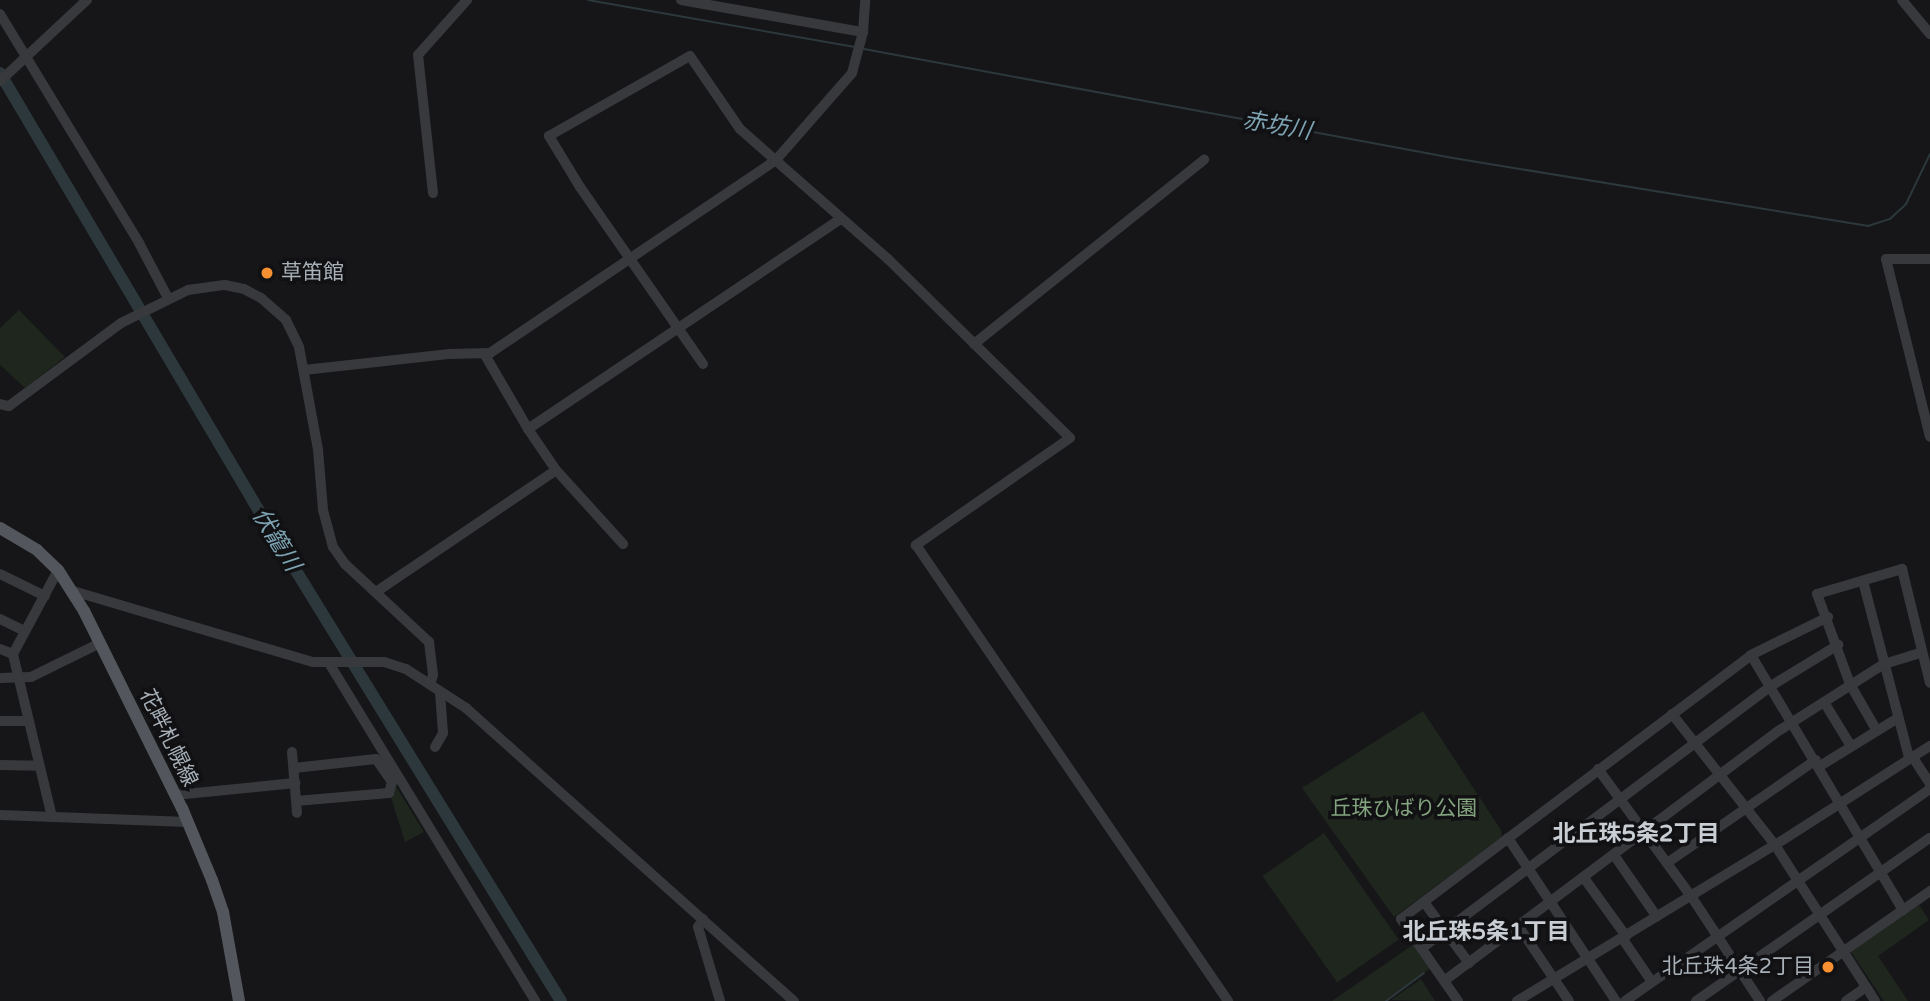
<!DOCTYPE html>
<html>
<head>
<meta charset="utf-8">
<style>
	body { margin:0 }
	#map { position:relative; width:1930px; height:1001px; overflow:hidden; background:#161618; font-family:"Varela Round","Noto Sans JP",sans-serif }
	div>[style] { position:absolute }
	.green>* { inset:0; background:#1e261e; transform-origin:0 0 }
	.stream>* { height:2px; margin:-1px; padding:0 1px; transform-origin:1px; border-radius:1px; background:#2c383c }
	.river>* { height:12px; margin:-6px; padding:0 6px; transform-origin:6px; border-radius:6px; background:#2c383c }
	.minor>* { height:10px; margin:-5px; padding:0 5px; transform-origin:5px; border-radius:5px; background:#37393d }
	.major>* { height:12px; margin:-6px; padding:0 6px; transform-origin:6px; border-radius:6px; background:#53565c }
	.dots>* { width:19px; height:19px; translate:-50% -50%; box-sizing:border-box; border:4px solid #111113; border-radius:50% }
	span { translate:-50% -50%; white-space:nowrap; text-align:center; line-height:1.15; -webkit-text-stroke:7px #111113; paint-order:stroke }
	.poi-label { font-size:21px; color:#a8b0b8 }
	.left { translate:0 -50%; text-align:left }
	.right { translate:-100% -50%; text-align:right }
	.street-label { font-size:21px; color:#a8b0b8 }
	.park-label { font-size:21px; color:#83a47e }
	.water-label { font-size:23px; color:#7ea4b4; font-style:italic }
	.neighbourhood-label { font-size:23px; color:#c9ced4; font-weight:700 }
</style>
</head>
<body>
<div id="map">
	<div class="green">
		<i style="clip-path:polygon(19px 310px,65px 357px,25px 388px,0 365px,0 328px)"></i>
		<i style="clip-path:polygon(1423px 711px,1501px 830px,1502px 837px,1394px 917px,1302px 788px)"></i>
		<i style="clip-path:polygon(394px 783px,424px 832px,405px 842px,391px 798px)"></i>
		<i style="left:1324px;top:833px;width:130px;height:75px;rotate:55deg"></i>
		<i style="clip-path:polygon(1919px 905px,1929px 920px,1878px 956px,1908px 1001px,1884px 1001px,1851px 952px)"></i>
		<i style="clip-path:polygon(1414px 944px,1431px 968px,1385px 1001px,1332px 1001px)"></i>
		<i style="clip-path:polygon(1421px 979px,1435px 1001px,1391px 1000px)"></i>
	</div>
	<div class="stream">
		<i style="left:588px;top:0;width:271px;rotate:10deg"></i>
		<i style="left:864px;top:49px;width:599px;rotate:10.48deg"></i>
		<i style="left:1453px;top:158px;width:421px;rotate:9.3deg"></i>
		<i style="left:1868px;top:226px;width:23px;rotate:-18deg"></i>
		<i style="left:1890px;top:219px;width:22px;rotate:-43deg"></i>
		<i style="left:1906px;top:204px;width:55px;rotate:-64.4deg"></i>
		<i style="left:1386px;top:1001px;width:47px;rotate:-36.4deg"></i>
	</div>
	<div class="river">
		<i style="left:0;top:73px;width:497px;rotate:59.4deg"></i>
		<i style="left:253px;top:501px;width:587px;rotate:58.37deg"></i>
	</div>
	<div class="minor">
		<i style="left:681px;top:0;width:185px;rotate:10deg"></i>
		<i style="left:1902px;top:0;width:44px;rotate:50.5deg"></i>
		<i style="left:0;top:14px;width:268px;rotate:58.7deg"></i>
		<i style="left:139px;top:243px;width:62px;rotate:62.2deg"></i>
		<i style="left:0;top:81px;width:119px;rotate:-43deg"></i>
		<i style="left:433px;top:193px;width:139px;rotate:-96.2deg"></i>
		<i style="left:418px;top:55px;width:74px;rotate:-48.3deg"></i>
		<i style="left:1930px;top:259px;width:44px;rotate:180deg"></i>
		<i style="left:1886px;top:259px;width:183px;rotate:76.1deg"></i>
		<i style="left:974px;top:344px;width:295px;rotate:-38.7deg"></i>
		<i style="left:485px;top:355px;width:86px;rotate:59.8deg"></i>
		<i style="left:528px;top:429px;width:50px;rotate:55.7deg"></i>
		<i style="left:703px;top:364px;width:216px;rotate:-124.8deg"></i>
		<i style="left:580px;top:187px;width:60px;rotate:-121.3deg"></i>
		<i style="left:549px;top:136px;width:162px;rotate:-29.6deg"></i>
		<i style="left:690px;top:56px;width:88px;rotate:55.6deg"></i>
		<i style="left:740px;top:129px;width:197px;rotate:41.3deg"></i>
		<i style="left:888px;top:259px;width:255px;rotate:44.5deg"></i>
		<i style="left:1070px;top:438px;width:188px;rotate:145.2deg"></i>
		<i style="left:916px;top:545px;width:553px;rotate:55.62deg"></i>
		<i style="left:304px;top:370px;width:147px;rotate:-6.3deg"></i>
		<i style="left:450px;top:354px;width:40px;rotate:-1.4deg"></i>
		<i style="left:490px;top:353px;width:344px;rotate:-34deg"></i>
		<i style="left:775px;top:161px;width:117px;rotate:-48.8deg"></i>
		<i style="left:852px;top:73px;width:42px;rotate:-75deg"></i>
		<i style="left:863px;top:32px;width:32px;rotate:-86deg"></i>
		<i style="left:0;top:404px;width:9px;rotate:13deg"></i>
		<i style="left:9px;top:406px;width:139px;rotate:-36.5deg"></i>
		<i style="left:121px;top:323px;width:75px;rotate:-26.2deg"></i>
		<i style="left:188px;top:290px;width:37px;rotate:-8deg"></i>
		<i style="left:225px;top:285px;width:19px;rotate:12deg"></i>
		<i style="left:244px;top:289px;width:19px;rotate:28deg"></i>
		<i style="left:261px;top:298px;width:33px;rotate:41deg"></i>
		<i style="left:286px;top:320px;width:30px;rotate:64deg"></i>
		<i style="left:299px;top:347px;width:105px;rotate:79.5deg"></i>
		<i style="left:318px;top:450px;width:60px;rotate:85.2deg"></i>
		<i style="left:323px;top:510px;width:38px;rotate:75deg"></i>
		<i style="left:333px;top:547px;width:21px;rotate:55deg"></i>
		<i style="left:345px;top:564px;width:115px;rotate:42.9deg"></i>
		<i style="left:429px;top:642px;width:33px;rotate:83deg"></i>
		<i style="left:433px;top:675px;width:10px;rotate:107deg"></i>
		<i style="left:528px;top:429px;width:377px;rotate:-33.9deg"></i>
		<i style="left:0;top:574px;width:50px;rotate:26.1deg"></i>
		<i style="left:1863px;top:581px;width:183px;rotate:75.4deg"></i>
		<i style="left:73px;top:591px;width:250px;rotate:16.5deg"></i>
		<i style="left:313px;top:662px;width:71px"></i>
		<i style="left:384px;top:662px;width:23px;rotate:18deg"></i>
		<i style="left:406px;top:669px;width:72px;rotate:33deg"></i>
		<i style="left:466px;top:708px;width:440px;rotate:41.8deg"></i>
		<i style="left:376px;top:592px;width:217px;rotate:-34.1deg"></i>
		<i style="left:556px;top:470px;width:100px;rotate:47.8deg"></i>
		<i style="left:0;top:619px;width:28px;rotate:26deg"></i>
		<i style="left:0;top:649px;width:14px;rotate:21deg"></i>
		<i style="left:1751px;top:655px;width:297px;rotate:59.2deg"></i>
		<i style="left:329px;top:663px;width:396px;rotate:58.6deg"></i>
		<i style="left:0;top:678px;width:31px;rotate:-2deg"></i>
		<i style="left:31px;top:677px;width:77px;rotate:-26.2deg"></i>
		<i style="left:1824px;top:702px;width:52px;rotate:58.5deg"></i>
		<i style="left:1672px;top:714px;width:167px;rotate:51.8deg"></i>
		<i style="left:1775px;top:845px;width:185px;rotate:57.3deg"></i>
		<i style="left:0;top:721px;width:29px"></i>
		<i style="left:1877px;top:731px;width:54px;rotate:-119.9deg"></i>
		<i style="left:1850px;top:684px;width:96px;rotate:-110.1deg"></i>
		<i style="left:1817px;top:594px;width:89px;rotate:-16.4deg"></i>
		<i style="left:1902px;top:569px;width:117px;rotate:76.2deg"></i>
		<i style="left:435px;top:747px;width:16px;rotate:-60deg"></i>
		<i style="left:443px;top:733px;width:41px;rotate:-94.2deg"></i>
		<i style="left:292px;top:752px;width:61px;rotate:85.3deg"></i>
		<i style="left:1912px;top:756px;width:33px;rotate:57deg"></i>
		<i style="left:0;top:765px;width:39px;rotate:1deg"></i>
		<i style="left:1820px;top:766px;width:92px;rotate:-31.6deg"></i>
		<i style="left:294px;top:768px;width:82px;rotate:-6.3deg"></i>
		<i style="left:376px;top:759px;width:28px;rotate:55deg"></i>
		<i style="left:392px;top:782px;width:11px;rotate:105deg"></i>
		<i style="left:389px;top:793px;width:93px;rotate:175.1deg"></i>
		<i style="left:1598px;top:769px;width:157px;rotate:53.8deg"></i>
		<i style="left:1691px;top:896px;width:126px;rotate:56.7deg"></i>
		<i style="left:175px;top:795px;width:121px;rotate:-5.7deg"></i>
		<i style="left:0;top:815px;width:188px;rotate:2.1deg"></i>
		<i style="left:52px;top:817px;width:168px;rotate:-103.5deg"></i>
		<i style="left:13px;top:654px;width:95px;rotate:-61.8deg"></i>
		<i style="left:1508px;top:838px;width:196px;rotate:56.5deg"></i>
		<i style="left:1614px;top:855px;width:75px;rotate:55.3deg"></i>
		<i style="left:1667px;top:863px;width:181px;rotate:-34.7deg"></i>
		<i style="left:1584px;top:878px;width:72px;rotate:54.1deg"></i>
		<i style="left:1424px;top:902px;width:76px;rotate:53.6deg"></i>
		<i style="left:703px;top:919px;width:9px;rotate:122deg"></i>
		<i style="left:698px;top:927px;width:77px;rotate:73.4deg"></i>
		<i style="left:1519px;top:927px;width:89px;rotate:56deg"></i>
		<i style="left:1622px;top:938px;width:53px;rotate:55.7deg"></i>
		<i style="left:1422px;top:948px;width:436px;rotate:-36.9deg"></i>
		<i style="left:1771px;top:686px;width:79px;rotate:-31.5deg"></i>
		<i style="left:1444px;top:981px;width:419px;rotate:-36.8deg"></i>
		<i style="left:1780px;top:730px;width:123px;rotate:-32.4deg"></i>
		<i style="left:1884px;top:664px;width:39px;rotate:-17deg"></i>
		<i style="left:1458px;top:1001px;width:100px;rotate:-124.8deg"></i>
		<i style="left:1401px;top:919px;width:438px;rotate:-37deg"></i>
		<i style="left:1751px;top:655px;width:86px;rotate:-26.3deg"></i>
		<i style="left:1517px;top:1001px;width:301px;rotate:-31.2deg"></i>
		<i style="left:1775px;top:845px;width:184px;rotate:-32.6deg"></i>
		<i style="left:1625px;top:1001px;width:371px;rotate:-34.8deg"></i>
		<i style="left:1696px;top:1001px;width:285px;rotate:-34.9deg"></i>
		<i style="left:1772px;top:1001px;width:193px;rotate:-34.8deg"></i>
		<i style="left:1846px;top:1001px;width:24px;rotate:-35deg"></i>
	</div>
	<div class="major">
		<i style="left:0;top:528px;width:43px;rotate:30.7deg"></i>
		<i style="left:37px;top:550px;width:29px;rotate:44deg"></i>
		<i style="left:58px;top:570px;width:49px;rotate:57.6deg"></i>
		<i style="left:84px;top:611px;width:220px;rotate:63.6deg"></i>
		<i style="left:182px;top:808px;width:78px;rotate:67.4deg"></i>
		<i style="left:212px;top:880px;width:34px;rotate:71deg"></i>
		<i style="left:223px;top:912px;width:90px;rotate:79.8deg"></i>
	</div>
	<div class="dots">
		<i style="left:267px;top:273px;background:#f69030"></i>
		<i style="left:1828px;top:967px;background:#f69030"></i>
	</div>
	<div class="poi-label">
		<span class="left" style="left:281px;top:273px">草笛館</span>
		<span class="right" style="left:1814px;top:967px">北丘珠4条2丁目</span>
	</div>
	<div class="street-label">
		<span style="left:168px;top:738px;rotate:64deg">花畔札幌線</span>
	</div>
	<div class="park-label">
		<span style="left:1404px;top:809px">丘珠ひばり公園</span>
	</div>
	<div class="water-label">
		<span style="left:1277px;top:126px;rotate:10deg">赤坊川</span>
		<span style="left:276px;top:540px;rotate:58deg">伏籠川</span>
	</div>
	<div class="neighbourhood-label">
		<span style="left:1636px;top:834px">北丘珠5条2丁目</span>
		<span style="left:1486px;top:932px">北丘珠5条1丁目</span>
	</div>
</div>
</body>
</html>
